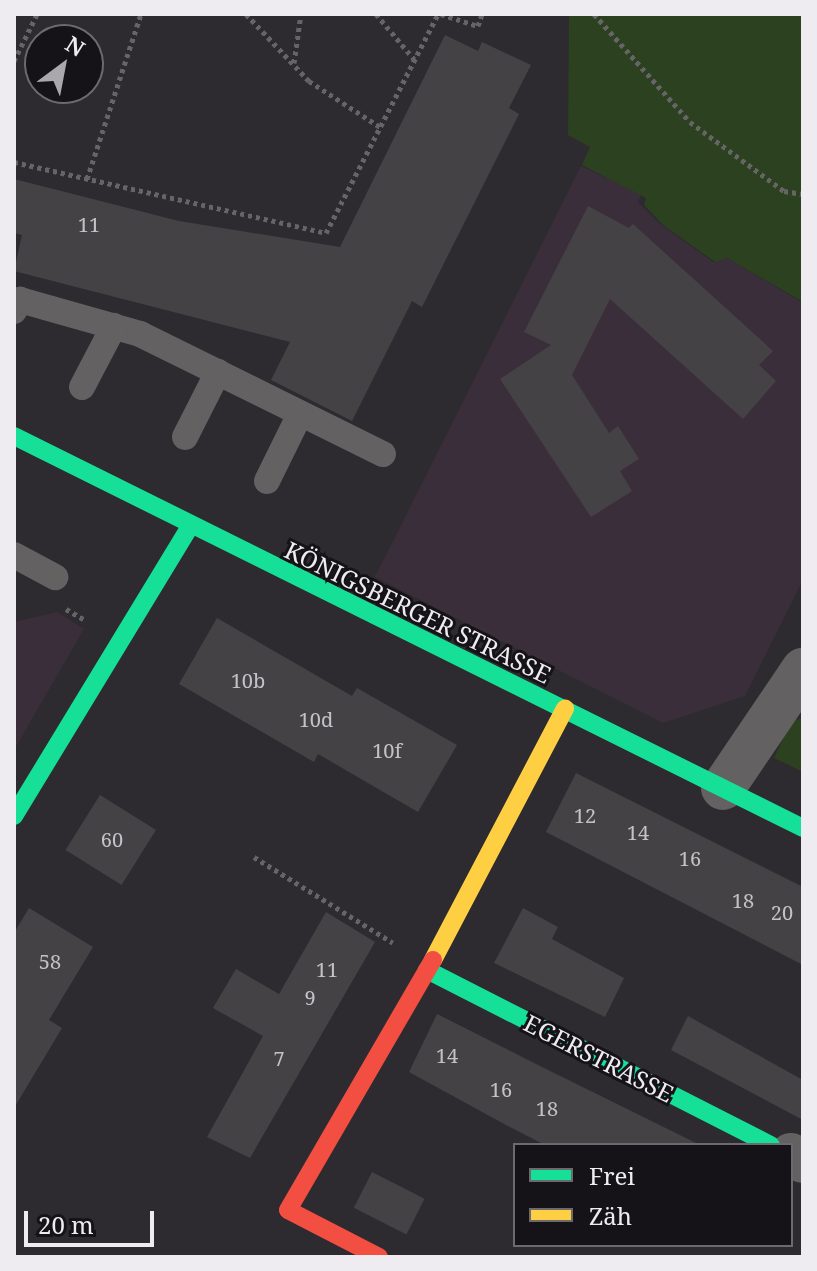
<!DOCTYPE html>
<html>
<head>
<meta charset="utf-8">
<style>
	body { margin:0 }
	#map { position:relative; width:817px; height:1271px; overflow:hidden; background:#2d2b30; font-family:"Noto Serif",serif }
	div>[style] { position:absolute }
	.education>* { inset:0; background:#3a2e3a }
	.green>* { inset:0; background:#2b411f }
	.building>* { inset:0; background:#454245; transform-origin:0 0 }
	.path>* { height:5px; margin-top:-2.5px; transform-origin:0; background:repeating-linear-gradient(90deg,#666466 0 4px,transparent 0 8px) }
	.lane>* { height:26px; margin:-13px; padding:0 13px; transform-origin:13px; border-radius:13px; background:#636162 }
	.street>* { height:44px; margin:-22px; padding:0 22px; transform-origin:22px; border-radius:22px; background:#636162 }
	.fast>* { height:18px; margin:-9px; padding:0 9px; transform-origin:9px; border-radius:9px; background:#16e098 }
	.slow>* { height:18px; margin:-9px; padding:0 9px; transform-origin:9px; border-radius:9px; background:#ffcf43 }
	.jam>* { height:18px; margin:-9px; padding:0 9px; transform-origin:9px; border-radius:9px; background:#f24e42 }
	span { translate:-50% -50%; white-space:nowrap; text-align:center; line-height:1.15; -webkit-text-stroke:6px #151317; paint-order:stroke }
	.number-label { font-size:20px; color:#c4c2c6 }
	.number-label span { -webkit-text-stroke-width:0 }
	.street-label { font-size:24px; color:#eeecf1 }
	.frame { position:absolute; inset:0; border:16px solid #eeecf1; pointer-events:none }
	.legend { position:absolute; left:513px; top:1143px; width:280px; height:104px; box-sizing:border-box; background:#151317; border:2px solid #6c6a6e; margin:0; padding:10px 14px; list-style:none; font-size:24px; color:#eeecf1 }
	.legend li { display:flex; align-items:center; gap:16px; height:40px }
	.legend b { width:40px; border:2px solid #6c6a6e }
	.north { position:absolute; left:24px; top:24px; width:80px; height:80px; box-sizing:border-box; background:#151317; border:2px solid #6c6a6e; border-radius:50%; rotate:32deg; font-size:22px; font-weight:700; line-height:32px; text-align:center; color:#eeecf1 }
	.north::after { content:''; display:block; margin:auto; width:28px; height:36px; background:#aaa8ad; clip-path:polygon(50% 0,100% 100%,50% 72%,0 100%) }
	.scale { position:absolute; left:24px; top:1211px; width:130px; height:36px; box-sizing:border-box; border:4px solid #eeecf1; border-top:0; padding-left:10px; font-size:24px; line-height:28px; white-space:nowrap; color:#eeecf1; -webkit-text-stroke:6px #151317; paint-order:stroke }
</style>
</head>
<body>
<div id="map">
	<div class="education">
		<i style="clip-path:polygon(581px 166px,641px 194px,638px 202px,659px 223px,713px 262px,725px 257px,803px 303px,803px 579px,745px 696px,663px 723px,375px 577px)"></i>
		<i style="clip-path:polygon(57px 612px,84px 629px,14px 750px,14px 622px)"></i>
	</div>
	<div class="green">
		<i style="clip-path:polygon(569px 14px,803px 14px,803px 302px,727px 258px,715px 262px,663px 225px,644px 205px,646px 198px,582px 165px,590px 147px,568px 135px)"></i>
		<i style="clip-path:polygon(803px 718px,803px 772px,774px 758px,791px 721px)"></i>
	</div>
	<div class="building">
		<i style="clip-path:polygon(445px 35px,478px 51px,482px 42px,531px 65px,509px 108px,519px 114px,422px 307px,412px 301px,352px 421px,271px 380px,290px 342px,14px 271px,22px 235px,14px 233px,14px 179px,179px 221px,340px 247px)"></i>
		<i style="clip-path:polygon(588px 206px,629px 228px,633px 224px,773px 351px,759px 365px,776px 381px,743px 419px,610px 299px,572px 375px,609px 433px,618px 426px,639px 459px,620px 471px,632px 491px,591px 517px,500px 379px,551px 345px,524px 332px)"></i>
		<i style="clip-path:polygon(217px 618px,352px 696px,357px 688px,457px 745px,418px 812px,318px 754px,314px 762px,179px 684px)"></i>
		<i style="clip-path:polygon(576px 773px,803px 887px,803px 965px,546px 832px)"></i>
		<i style="left:100px;top:795px;width:66px;height:65px;rotate:32deg"></i>
		<i style="clip-path:polygon(29px 908px,93px 947px,49px 1020px,62px 1028px,14px 1108px,14px 933px)"></i>
		<i style="clip-path:polygon(523px 908px,558px 927px,552px 939px,624px 978px,605px 1017px,494px 963px)"></i>
		<i style="clip-path:polygon(326px 912px,375px 942px,250px 1158px,207px 1137px,263px 1036px,213px 1008px,236px 969px,279px 994px)"></i>
		<i style="clip-path:polygon(437px 1014px,536px 1064px,700px 1145px,545px 1145px,506px 1125px,409px 1072px)"></i>
		<i style="clip-path:polygon(688px 1016px,803px 1080px,803px 1120px,671px 1050px)"></i>
		<i style="left:372px;top:1172px;width:59px;height:40px;rotate:27deg"></i>
	</div>
	<div class="path">
		<i style="left:246px;top:14px;width:92px;rotate:46.8deg"></i>
		<i style="left:309px;top:81px;width:85px;rotate:32.9deg"></i>
		<i style="left:376px;top:14px;width:59px;rotate:49.8deg"></i>
		<i style="left:441px;top:14px;width:39px;rotate:18deg"></i>
		<i style="left:478px;top:26px;width:13px;rotate:-72deg"></i>
		<i style="left:594px;top:14px;width:144px;rotate:48.4deg"></i>
		<i style="left:690px;top:122px;width:117px;rotate:36.3deg"></i>
		<i style="left:784px;top:191px;width:19px;rotate:9deg"></i>
		<i style="left:14px;top:61px;width:52px;rotate:-63.9deg"></i>
		<i style="left:294px;top:63px;width:49px;rotate:-81.9deg"></i>
		<i style="left:14px;top:162px;width:320px;rotate:12.8deg"></i>
		<i style="left:326px;top:233px;width:246px;rotate:-62.9deg"></i>
		<i style="left:87px;top:179px;width:174px;rotate:-71.9deg"></i>
		<i style="left:66px;top:609px;width:22px;rotate:30deg"></i>
		<i style="left:254px;top:857px;width:163px;rotate:31.7deg"></i>
	</div>
	<div class="lane">
		<i style="left:14px;top:311px;width:13px;rotate:-61deg"></i>
		<i style="left:20px;top:300px;width:125px;rotate:15.8deg"></i>
		<i style="left:140px;top:334px;width:271px;rotate:26.3deg"></i>
		<i style="left:82px;top:387px;width:69px;rotate:-62.3deg"></i>
		<i style="left:185px;top:437px;width:73px;rotate:-63.1deg"></i>
		<i style="left:267px;top:481px;width:75px;rotate:-63.8deg"></i>
		<i style="left:14px;top:555px;width:47px;rotate:28.2deg"></i>
	</div>
	<div class="street">
		<i style="left:723px;top:788px;width:143px;rotate:-55.9deg"></i>
		<i style="left:791px;top:1155px;width:13px;rotate:27deg"></i>
	</div>
	<div class="fast">
		<i style="left:14px;top:436px;width:881px;rotate:26.42deg"></i>
		<i style="left:14px;top:816px;width:338px;rotate:-58.7deg"></i>
		<i style="left:427px;top:970px;width:386px;rotate:27deg"></i>
	</div>
	<div class="slow">
		<i style="left:433px;top:960px;width:284px;rotate:-62.3deg"></i>
	</div>
	<div class="jam">
		<i style="left:379px;top:1257px;width:102px;rotate:-152.7deg"></i>
		<i style="left:288px;top:1210px;width:289px;rotate:-59.9deg"></i>
	</div>
	<div class="number-label">
		<span style="left:89px;top:224px">11</span>
		<span style="left:248px;top:680px">10b</span>
		<span style="left:316px;top:719px">10d</span>
		<span style="left:387px;top:750px">10f</span>
		<span style="left:585px;top:815px">12</span>
		<span style="left:638px;top:832px">14</span>
		<span style="left:112px;top:839px">60</span>
		<span style="left:690px;top:858px">16</span>
		<span style="left:743px;top:900px">18</span>
		<span style="left:782px;top:912px">20</span>
		<span style="left:50px;top:961px">58</span>
		<span style="left:327px;top:969px">11</span>
		<span style="left:310px;top:997px">9</span>
		<span style="left:447px;top:1055px">14</span>
		<span style="left:279px;top:1058px">7</span>
		<span style="left:501px;top:1089px">16</span>
		<span style="left:547px;top:1108px">18</span>
	</div>
	<div class="street-label">
		<span style="left:418px;top:612px;rotate:26deg">KÖNIGSBERGER STRASSE</span>
		<span style="left:599px;top:1058px;rotate:27deg">EGERSTRASSE</span>
	</div>
	<div class="frame"></div>
	<ul class="legend">
	<li><b style="height:10px;background:#16e098"></b>Frei</li>
	<li><b style="height:10px;background:#ffcf43"></b>Zäh</li>
	</ul>
	<div class="north">N</div>
	<div class="scale">20 m</div>
</div>
</body>
</html>
